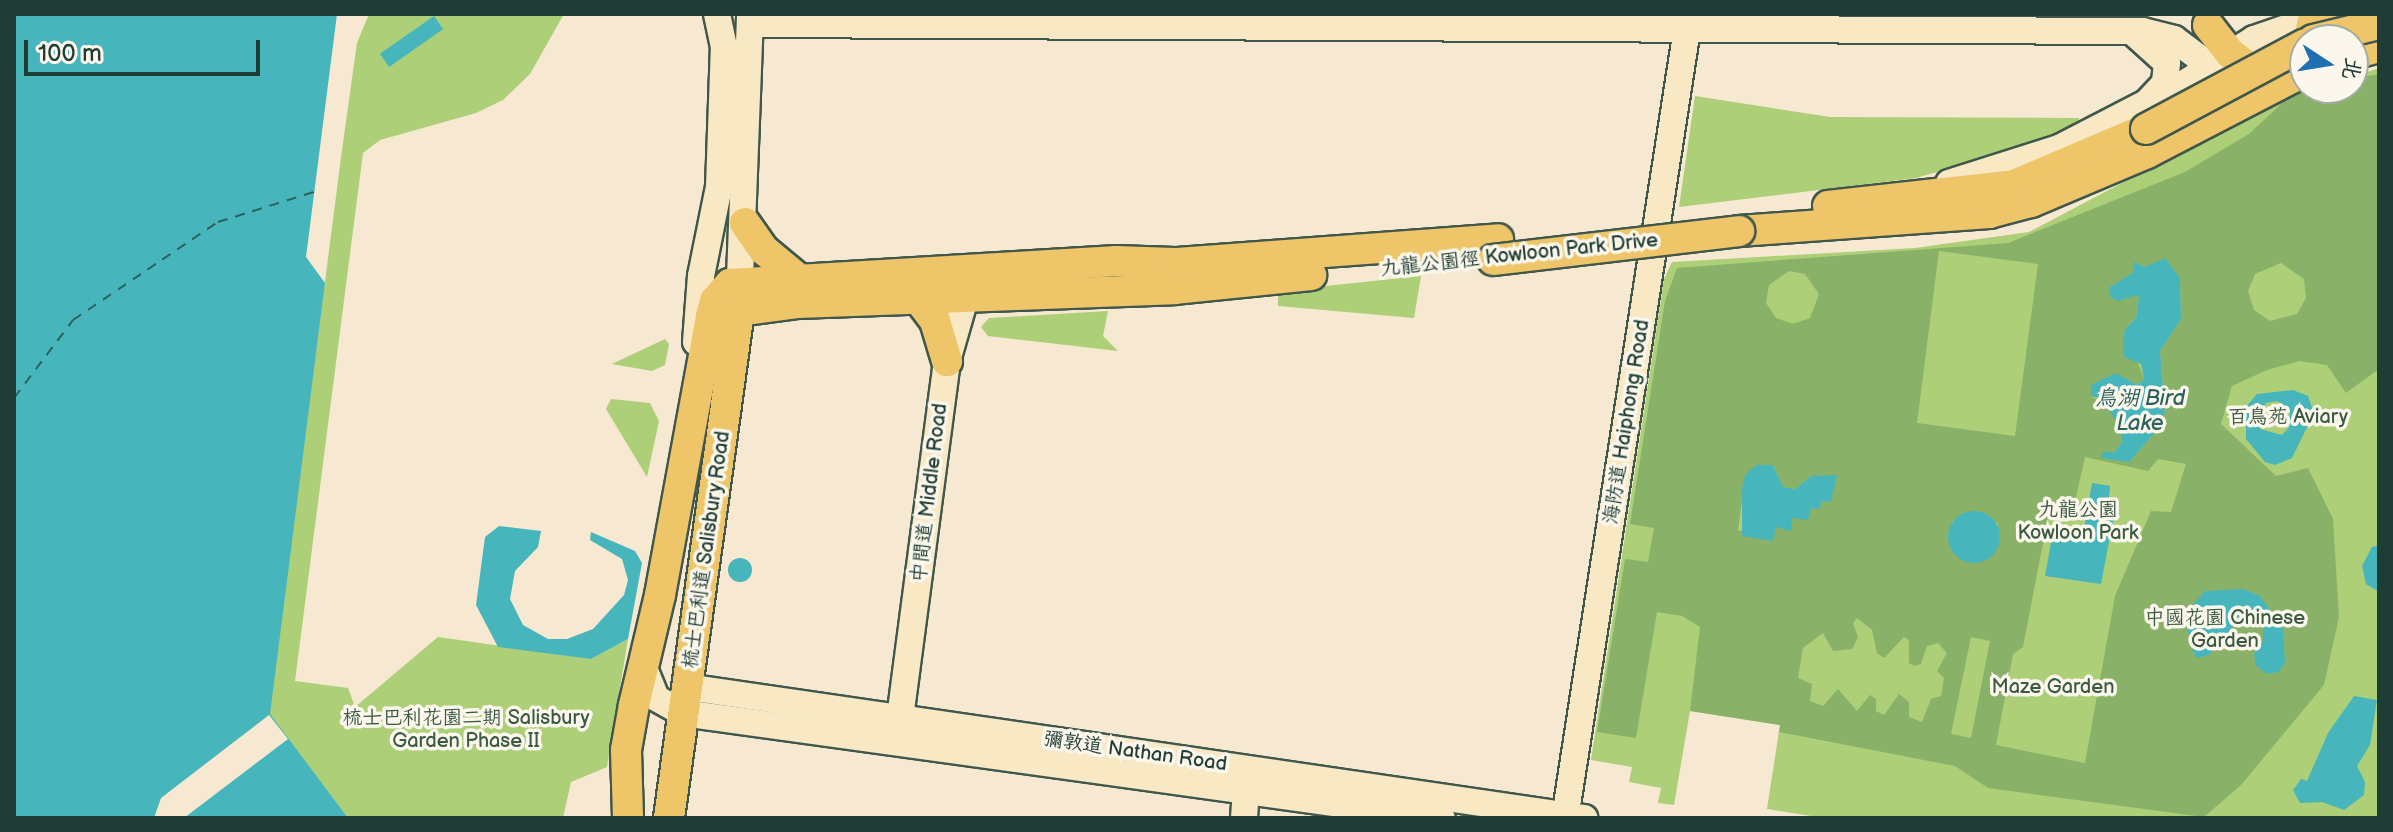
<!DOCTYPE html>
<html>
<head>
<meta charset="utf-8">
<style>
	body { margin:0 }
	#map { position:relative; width:2393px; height:832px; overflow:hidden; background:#f6e8d1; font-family:"Balsamiq Sans","LXGW WenKai TC",sans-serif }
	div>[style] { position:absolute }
	.green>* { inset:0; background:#accf78 }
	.forest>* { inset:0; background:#89b268 }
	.water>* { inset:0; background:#46b6bc; transform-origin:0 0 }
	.round { border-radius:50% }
	.pier>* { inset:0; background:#f6e8d1 }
	.ferry>* { height:2px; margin-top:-1px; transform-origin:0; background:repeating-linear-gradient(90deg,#2b615d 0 10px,transparent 0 18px) }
	.roads { filter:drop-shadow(2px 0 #3f574c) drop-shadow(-2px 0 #3f574c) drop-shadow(0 2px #3f574c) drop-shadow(0 -2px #3f574c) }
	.secondary>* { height:26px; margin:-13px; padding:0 13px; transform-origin:13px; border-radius:13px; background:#f8e8c3 }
	.primary>* { height:30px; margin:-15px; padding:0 15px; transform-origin:15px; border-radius:15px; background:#eec569 }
	.bridges { filter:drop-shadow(2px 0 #3f574c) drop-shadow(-2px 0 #3f574c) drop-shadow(0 2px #3f574c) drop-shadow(0 -2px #3f574c) }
	.primary-bridge>* { height:30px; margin:-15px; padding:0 15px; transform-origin:15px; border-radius:15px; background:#eec569 }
	span { translate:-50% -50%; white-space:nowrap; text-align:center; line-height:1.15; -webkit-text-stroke:7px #fbf7ec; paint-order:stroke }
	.street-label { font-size:20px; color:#1f3d34 }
	.park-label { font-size:20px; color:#3b5a42 }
	.water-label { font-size:22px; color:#2b615d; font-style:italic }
	.frame { position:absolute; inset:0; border:16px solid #1f3d34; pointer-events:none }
	.north { position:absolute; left:2289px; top:24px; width:80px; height:80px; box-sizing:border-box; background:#fbf7ec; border:2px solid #a3ada2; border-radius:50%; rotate:102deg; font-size:22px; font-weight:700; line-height:32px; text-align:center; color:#1f3d34 }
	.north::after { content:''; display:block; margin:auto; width:28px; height:36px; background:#1f6fb2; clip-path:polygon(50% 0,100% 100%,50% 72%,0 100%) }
	.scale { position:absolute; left:24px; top:40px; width:236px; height:36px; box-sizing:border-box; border:4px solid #1f3d34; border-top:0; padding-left:10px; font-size:24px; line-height:28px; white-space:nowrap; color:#1f3d34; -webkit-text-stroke:6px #fbf7ec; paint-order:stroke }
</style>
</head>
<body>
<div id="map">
	<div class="green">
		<i style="clip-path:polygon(369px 14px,564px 14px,530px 74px,503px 100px,476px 113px,380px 140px,363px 153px,295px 681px,348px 688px,355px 707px,438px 637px,591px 659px,628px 639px,607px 767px,571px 782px,563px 818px,348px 818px,269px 715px,342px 150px,357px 43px)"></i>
		<i style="clip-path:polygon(2379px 68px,2379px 818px,1824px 818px,1767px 809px,1780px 725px,1690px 711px,1674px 805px,1658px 803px,1661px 788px,1629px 782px,1632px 767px,1591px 760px,1664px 279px,1672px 262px,1915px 248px,2029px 232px,2264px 108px,2321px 88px,2353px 88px,2353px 77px)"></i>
		<i style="clip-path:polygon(1695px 96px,1830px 117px,2079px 118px,2079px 123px,2014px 150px,1916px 178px,1679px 207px)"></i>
		<i style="clip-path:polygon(1421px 276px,1414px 318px,1278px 306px,1278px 291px)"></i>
		<i style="clip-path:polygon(1108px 311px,1103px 336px,1118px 351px,988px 336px,981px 327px,989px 318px)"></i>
		<i style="clip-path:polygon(665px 339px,669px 344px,665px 365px,652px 371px,612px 364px)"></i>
		<i style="clip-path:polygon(611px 399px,650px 403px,659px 421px,647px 477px,606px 409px)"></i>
	</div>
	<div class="forest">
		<i style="clip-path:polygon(evenodd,2379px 74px,2379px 369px,2346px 393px,2327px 365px,2299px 361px,2267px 370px,2232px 386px,2221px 424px,2276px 476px,2308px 468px,2333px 519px,2339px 617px,2324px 685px,2241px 785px,2204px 817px,1988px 788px,1955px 766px,1779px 732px,1780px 725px,1690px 711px,1700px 627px,1682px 616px,1657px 612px,1636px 738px,1597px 732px,1625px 559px,1648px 562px,1654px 528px,1630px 524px,1665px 301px,1677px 268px,2008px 243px,2185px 172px,2249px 134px,2297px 89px,2353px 88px,2353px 79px,2379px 74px,1939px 251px,2038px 264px,2015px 436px,1917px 423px,1939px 251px,2379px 74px,2281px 263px,2304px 279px,2306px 298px,2297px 314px,2270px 321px,2254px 310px,2248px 291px,2255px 274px,2281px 263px,2379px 74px,2145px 267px,2180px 278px,2181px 319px,2160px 351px,2165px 411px,2160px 427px,2129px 462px,2113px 453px,2122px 443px,2122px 430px,2112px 410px,2091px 396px,2123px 377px,2138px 385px,2144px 379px,2125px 329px,2136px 318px,2139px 294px,2110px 288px,2145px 267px,2379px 74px,1789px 271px,1805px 274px,1819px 294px,1810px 318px,1793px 324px,1776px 318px,1766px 303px,1769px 285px,1789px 271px,2379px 74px,2085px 457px,2148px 471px,2158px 459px,2186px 464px,2171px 512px,2151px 511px,2115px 596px,2085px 763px,1996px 745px,2013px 654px,2023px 647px,2049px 512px,2072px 515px,2085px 457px,2379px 74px,1773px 465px,1783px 487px,1795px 489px,1811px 476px,1836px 476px,1821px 502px,1811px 508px,1775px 527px,1738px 531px,1745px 476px,1773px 465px,2379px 74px,1966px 512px,1997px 523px,2000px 540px,1986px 560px,1969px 562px,1950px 547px,1952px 522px,1966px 512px,2379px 74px,2205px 591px,2283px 628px,2254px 654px,2263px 641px,2263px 628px,2255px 618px,2240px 618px,2229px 630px,2205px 591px,2379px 74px,1857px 618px,1872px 630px,1877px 653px,1884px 658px,1904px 637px,1909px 640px,1909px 663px,1915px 666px,1921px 664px,1927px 646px,1938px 643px,1947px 653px,1937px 671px,1944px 678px,1941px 696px,1931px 699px,1922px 722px,1909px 717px,1909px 702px,1899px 694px,1884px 715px,1876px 711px,1876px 699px,1870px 695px,1857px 711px,1838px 689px,1823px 706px,1810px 701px,1812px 684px,1798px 678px,1803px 648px,1823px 633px,1833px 651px,1852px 649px,1858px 637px,1853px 623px,1857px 618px,2379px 74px,1971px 637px,1990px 641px,1971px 738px,1951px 734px,1971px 637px)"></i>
	</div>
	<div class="water">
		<i style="clip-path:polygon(14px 14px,337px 14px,306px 257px,325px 283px,270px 714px,348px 818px,14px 818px)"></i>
		<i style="left:434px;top:16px;width:16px;height:66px;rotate:55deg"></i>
		<i style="clip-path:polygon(2165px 258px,2180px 278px,2181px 319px,2160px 351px,2165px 411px,2160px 427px,2129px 462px,2101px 458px,2104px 451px,2113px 453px,2122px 443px,2122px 430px,2102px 399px,2091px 396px,2091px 385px,2115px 373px,2138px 385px,2144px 379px,2141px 364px,2124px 357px,2123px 344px,2125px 329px,2136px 318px,2139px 295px,2117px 301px,2109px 296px,2110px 287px,2134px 272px,2133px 262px,2145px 267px)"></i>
		<i style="clip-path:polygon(evenodd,2293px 390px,2308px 396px,2314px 413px,2292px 458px,2275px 465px,2265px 462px,2246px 439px,2246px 407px,2257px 394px,2293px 390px,2266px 403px,2277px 401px,2290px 410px,2290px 426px,2282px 435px,2260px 429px,2257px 417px,2266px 403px)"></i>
		<i style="clip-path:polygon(1756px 465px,1773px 465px,1783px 487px,1795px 489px,1811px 476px,1837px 475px,1831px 501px,1821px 502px,1820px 509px,1811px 508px,1808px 520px,1792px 518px,1791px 531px,1776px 527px,1773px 541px,1742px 536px,1742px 489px,1745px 475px)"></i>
		<i style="clip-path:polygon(2092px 483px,2110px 486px,2109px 498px,2117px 500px,2101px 584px,2045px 576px,2054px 526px,2084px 529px)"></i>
		<i class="round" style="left:1948px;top:511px;width:52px;height:52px"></i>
		<i style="clip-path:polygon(499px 526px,541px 531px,538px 547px,515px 571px,510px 599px,523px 625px,548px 639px,567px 639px,593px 629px,624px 595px,628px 580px,622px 559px,590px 540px,591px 532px,635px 551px,642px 563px,628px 639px,591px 659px,498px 647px,476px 605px,485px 537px)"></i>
		<i style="clip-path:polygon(2379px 545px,2379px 592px,2366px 584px,2362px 566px,2372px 547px)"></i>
		<i class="round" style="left:728px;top:558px;width:24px;height:24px"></i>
		<i style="clip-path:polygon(2243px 589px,2260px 596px,2283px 629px,2285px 663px,2278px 672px,2267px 674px,2256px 666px,2254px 654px,2263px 641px,2263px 628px,2255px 618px,2240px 618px,2209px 655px,2196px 658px,2190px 643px,2187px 625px,2192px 606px,2205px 591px)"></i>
		<i style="clip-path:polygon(2354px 696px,2377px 700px,2370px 745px,2357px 766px,2365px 782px,2364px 795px,2344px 810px,2322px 802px,2300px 803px,2293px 790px,2301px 779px,2307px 781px,2328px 733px)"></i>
	</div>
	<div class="pier">
		<i style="clip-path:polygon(269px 715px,288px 739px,184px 818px,154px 818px,161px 798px)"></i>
	</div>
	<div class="ferry">
		<i style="left:14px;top:398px;width:98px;rotate:-52.9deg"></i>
		<i style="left:73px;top:320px;width:175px;rotate:-34.1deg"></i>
		<i style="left:218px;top:222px;width:101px;rotate:-17.4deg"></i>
	</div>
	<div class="roads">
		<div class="secondary">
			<i style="left:751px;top:24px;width:1392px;rotate:0.29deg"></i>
			<i style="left:2143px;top:31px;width:32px;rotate:14deg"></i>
			<i style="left:2174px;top:39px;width:45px;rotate:36.9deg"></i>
			<i style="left:2210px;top:66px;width:47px;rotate:17.3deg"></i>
			<i style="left:2135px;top:34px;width:43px;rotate:42.2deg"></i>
			<i style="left:2167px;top:63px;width:20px;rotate:96deg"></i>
			<i style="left:2165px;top:83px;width:23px;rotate:133deg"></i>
			<i style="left:1949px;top:183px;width:115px;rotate:-17.7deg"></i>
			<i style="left:2059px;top:148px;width:142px;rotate:-27.3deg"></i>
			<i style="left:2185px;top:83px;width:82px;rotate:-32.5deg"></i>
			<i style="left:2254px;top:39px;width:77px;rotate:-18.9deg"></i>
			<i style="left:739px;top:303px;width:289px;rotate:-87.8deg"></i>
			<i style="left:696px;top:342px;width:66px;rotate:-85.7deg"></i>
			<i style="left:701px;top:276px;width:91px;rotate:-78.6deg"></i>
			<i style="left:719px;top:187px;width:140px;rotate:-88deg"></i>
			<i style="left:724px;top:47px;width:34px;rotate:-102deg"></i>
			<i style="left:644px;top:668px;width:32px;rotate:68deg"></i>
			<i style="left:656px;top:698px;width:31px;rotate:29deg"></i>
			<i style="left:683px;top:713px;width:766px;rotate:7.88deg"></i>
			<i style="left:687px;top:687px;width:907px;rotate:8.31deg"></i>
			<i style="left:900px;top:718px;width:360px;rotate:-82.5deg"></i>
			<i style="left:947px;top:361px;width:83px;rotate:-74deg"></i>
			<i style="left:1244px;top:818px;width:27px;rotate:-86deg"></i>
			<i style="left:1565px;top:818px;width:798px;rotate:-81.21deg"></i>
		</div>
		<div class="primary">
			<i style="left:2208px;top:25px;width:36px;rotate:52deg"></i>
			<i style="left:2230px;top:53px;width:53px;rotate:38.2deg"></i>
			<i style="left:2309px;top:40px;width:16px;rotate:-79deg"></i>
			<i style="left:2312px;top:24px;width:21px;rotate:-29deg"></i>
			<i style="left:2353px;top:54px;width:27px;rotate:-15deg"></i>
			<i style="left:1828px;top:206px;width:187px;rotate:-6.4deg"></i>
			<i style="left:2014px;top:185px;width:143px;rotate:-23deg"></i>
			<i style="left:745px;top:223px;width:33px;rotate:55deg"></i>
			<i style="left:764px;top:250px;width:47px;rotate:39.8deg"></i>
			<i style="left:1739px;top:231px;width:251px;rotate:-4.1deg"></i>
			<i style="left:1989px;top:213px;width:43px;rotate:-14.7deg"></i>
			<i style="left:2031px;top:202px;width:126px;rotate:-22.9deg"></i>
			<i style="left:2147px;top:153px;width:178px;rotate:-27.4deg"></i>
			<i style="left:920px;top:301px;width:25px;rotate:53deg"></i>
			<i style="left:935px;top:321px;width:42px;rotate:73.3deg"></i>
			<i style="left:628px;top:818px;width:68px;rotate:-91.7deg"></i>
			<i style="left:626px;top:750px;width:46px;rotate:-79.9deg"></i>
			<i style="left:634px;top:705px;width:113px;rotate:-76.7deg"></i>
			<i style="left:660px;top:595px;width:284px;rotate:-79.6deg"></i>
			<i style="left:711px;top:316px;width:16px;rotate:-75deg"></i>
			<i style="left:715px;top:301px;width:23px;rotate:-49deg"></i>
			<i style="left:730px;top:284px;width:387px;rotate:-3.4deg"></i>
			<i style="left:1116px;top:261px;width:59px;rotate:1.9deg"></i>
			<i style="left:1175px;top:263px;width:324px;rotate:-4.2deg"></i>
			<i style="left:669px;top:818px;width:512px;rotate:-82.14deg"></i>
			<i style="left:739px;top:311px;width:60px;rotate:-7.7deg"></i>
			<i style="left:798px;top:303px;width:376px;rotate:-2.1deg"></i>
			<i style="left:1174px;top:289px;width:138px;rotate:-5.8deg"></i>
		</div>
	</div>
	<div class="bridges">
		<div class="primary-bridge">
			<i style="left:2313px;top:40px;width:68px;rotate:-13.6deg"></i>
			<i style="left:2146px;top:129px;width:180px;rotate:-28.1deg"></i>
			<i style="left:1493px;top:260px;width:248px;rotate:-6.7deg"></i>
		</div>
	</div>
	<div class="street-label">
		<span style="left:1519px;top:255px;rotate:-6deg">九龍公園徑 Kowloon Park Drive</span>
		<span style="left:1627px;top:422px;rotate:-81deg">海防道 Haiphong Road</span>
		<span style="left:930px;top:493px;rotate:-83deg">中間道 Middle Road</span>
		<span style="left:707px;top:550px;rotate:-82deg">梳士巴利道 Salisbury Road</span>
		<span style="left:1135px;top:752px;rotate:8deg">彌敦道 Nathan Road</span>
	</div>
	<div class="park-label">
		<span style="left:2288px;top:417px">百鳥苑 Aviary</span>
		<span style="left:2078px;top:522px">九龍公園<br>Kowloon Park</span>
		<span style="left:2225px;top:630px">中國花園 Chinese<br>Garden</span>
		<span style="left:2053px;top:687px">Maze Garden</span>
		<span style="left:466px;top:730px">梳士巴利花園二期 Salisbury<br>Garden Phase II</span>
	</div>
	<div class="water-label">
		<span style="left:2140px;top:411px">鳥湖 Bird<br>Lake</span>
	</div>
	<div class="frame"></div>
	<div class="north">北</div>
	<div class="scale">100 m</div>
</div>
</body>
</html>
